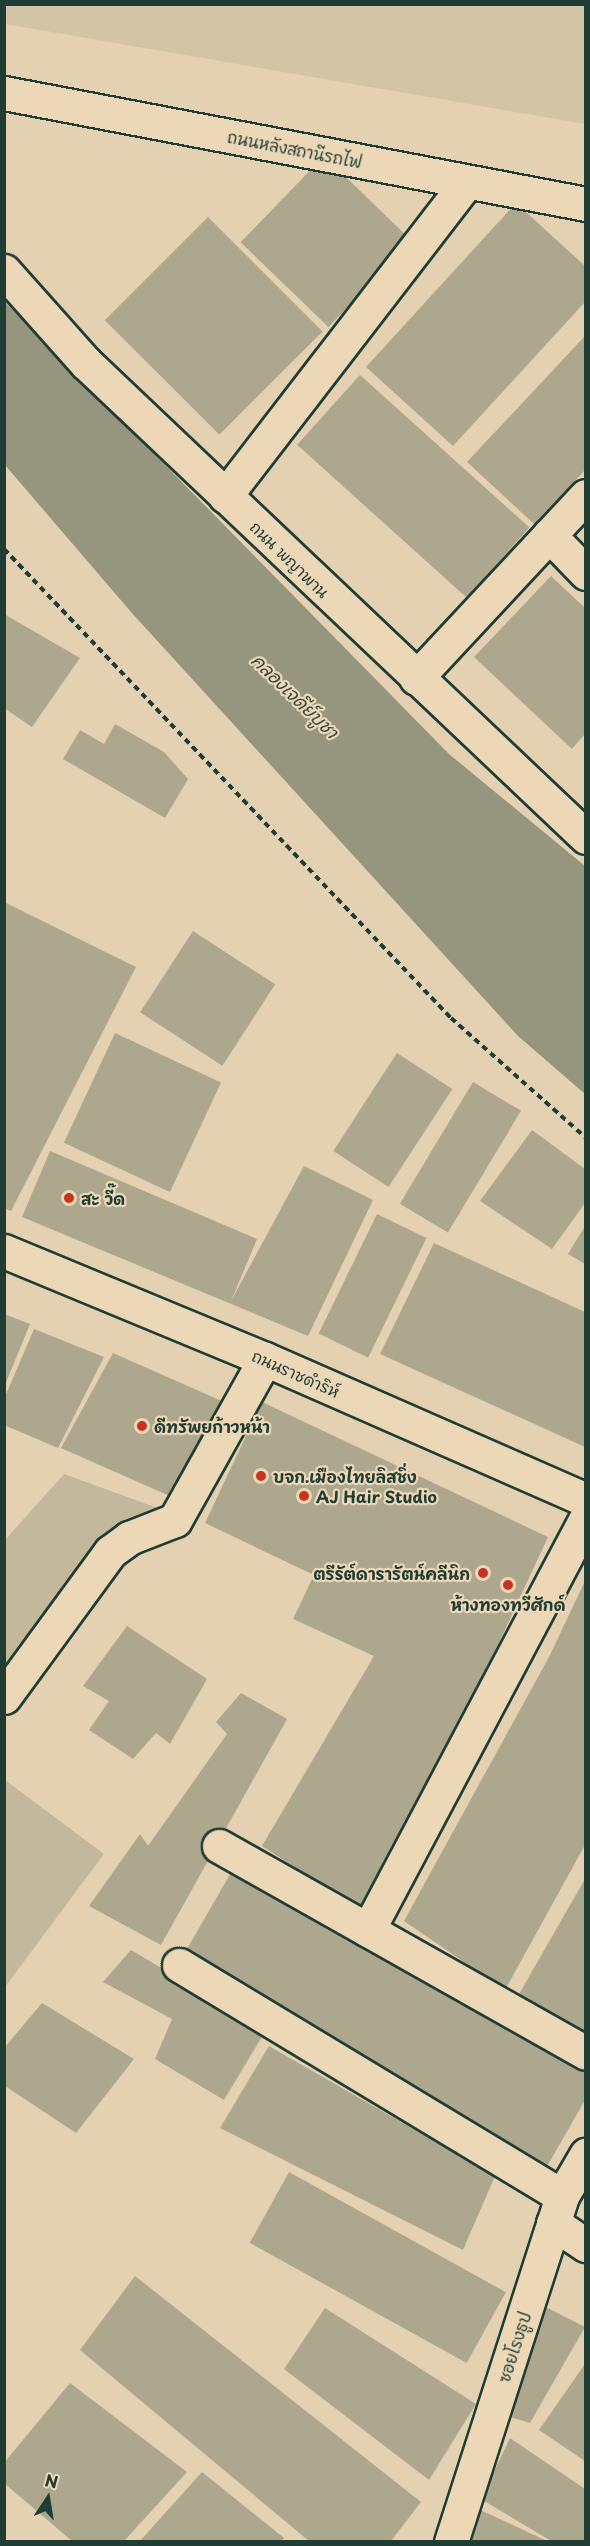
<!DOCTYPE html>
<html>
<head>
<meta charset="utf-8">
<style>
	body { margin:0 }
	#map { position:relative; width:590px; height:2546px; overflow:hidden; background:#e4d1b1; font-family:"Playpen Sans","Playpen Sans Thai",sans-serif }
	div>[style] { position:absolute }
	.built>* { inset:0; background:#d4c4a6 }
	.green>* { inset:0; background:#c3b89c }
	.water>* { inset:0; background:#96967f }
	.building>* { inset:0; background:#ada78e; transform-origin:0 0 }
	.path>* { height:4px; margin-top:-2px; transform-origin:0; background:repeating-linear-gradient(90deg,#1f3d34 0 6px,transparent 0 10.5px) }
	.roads { filter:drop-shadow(2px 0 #1f3d34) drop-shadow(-2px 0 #1f3d34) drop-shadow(0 2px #1f3d34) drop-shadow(0 -2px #1f3d34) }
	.minor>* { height:33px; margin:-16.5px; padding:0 16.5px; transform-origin:16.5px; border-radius:16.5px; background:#ecd7b6 }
	.dots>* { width:16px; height:16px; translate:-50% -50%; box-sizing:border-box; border:3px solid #ecd7b6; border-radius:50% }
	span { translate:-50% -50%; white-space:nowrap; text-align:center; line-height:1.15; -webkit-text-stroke:4.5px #ecd7b6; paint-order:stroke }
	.street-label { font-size:16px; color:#1f3d34 }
	.poi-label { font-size:16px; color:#1f3d34; font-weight:700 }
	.left { translate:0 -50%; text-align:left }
	.right { translate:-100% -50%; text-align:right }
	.water-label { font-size:18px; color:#314a3f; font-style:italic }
	.frame { position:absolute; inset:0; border:6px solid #1f3d34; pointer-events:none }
	.north { position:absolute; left:18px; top:2468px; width:60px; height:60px; -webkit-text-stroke:4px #ecd7b6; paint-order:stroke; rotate:12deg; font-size:16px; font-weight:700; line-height:24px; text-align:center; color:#1f3d34 }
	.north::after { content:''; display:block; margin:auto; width:21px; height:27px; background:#1f3d34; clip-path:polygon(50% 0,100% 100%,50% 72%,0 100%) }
</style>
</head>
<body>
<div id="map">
	<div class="built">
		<i style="clip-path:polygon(4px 5px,585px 5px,585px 124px,5px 24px)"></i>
	</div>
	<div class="green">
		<i style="clip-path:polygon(64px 1474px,163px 1510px,5px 1674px,5px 1540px)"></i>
		<i style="clip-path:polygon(5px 1780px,104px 1854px,5px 1987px,4px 1987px)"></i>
	</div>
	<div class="water">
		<i style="clip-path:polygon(4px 301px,449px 754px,585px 866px,585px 1094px,518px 1036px,131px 612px,5px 465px)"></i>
	</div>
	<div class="building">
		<i style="left:324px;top:156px;width:122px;height:120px;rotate:44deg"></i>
		<i style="clip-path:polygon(516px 203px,585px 266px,585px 302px,453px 446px,366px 367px)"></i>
		<i style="left:208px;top:217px;width:162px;height:146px;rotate:45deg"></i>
		<i style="clip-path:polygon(585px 336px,585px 470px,534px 524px,467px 462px)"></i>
		<i style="left:360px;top:375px;width:228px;height:94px;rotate:42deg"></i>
		<i style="clip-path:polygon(551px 576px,585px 608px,585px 734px,572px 749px,474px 657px)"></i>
		<i style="clip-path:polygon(4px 614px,80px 658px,32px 727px,4px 708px)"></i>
		<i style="clip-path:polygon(115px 724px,164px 752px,188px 779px,165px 818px,63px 759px,80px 730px,104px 744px)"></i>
		<i style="clip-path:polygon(4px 902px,136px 967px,11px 1211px,4px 1208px)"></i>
		<i style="left:193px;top:931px;width:98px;height:97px;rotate:33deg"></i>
		<i style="left:115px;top:1033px;width:117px;height:121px;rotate:25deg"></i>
		<i style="left:397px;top:1053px;width:66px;height:117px;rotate:33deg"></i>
		<i style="left:473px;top:1082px;width:56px;height:142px;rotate:31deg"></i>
		<i style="clip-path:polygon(532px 1130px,585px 1169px,585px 1203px,552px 1249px,480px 1201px)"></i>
		<i style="clip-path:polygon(50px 1151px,257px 1239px,231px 1301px,304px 1166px,373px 1200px,308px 1336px,22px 1217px)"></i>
		<i style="left:377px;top:1214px;width:55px;height:133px;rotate:26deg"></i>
		<i style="clip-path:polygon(585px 1226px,585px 1264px,568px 1254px)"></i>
		<i style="clip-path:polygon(434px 1243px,585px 1312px,585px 1447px,380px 1354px)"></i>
		<i style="clip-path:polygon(4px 1314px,30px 1324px,5px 1385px,4px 1385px)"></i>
		<i style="clip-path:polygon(34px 1329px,104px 1357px,58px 1448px,4px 1425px,4px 1399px)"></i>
		<i style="clip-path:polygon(113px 1353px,224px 1402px,172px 1497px,61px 1448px)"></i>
		<i style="clip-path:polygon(262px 1402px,548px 1537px,497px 1647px,360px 1909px,262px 1846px,374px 1656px,293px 1619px,314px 1575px,205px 1523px)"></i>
		<i style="clip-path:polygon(585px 1581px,585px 1845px,505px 1990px,404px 1921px,549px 1657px)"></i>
		<i style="clip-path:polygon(127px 1626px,207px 1679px,170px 1744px,156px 1733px,133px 1759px,89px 1730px,109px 1701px,83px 1686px)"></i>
		<i style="clip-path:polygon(241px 1693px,287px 1719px,161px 1945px,89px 1906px,140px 1834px,148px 1846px,227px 1734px,216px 1722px)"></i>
		<i style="clip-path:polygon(232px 1871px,585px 2072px,585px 2100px,545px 2170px,180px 1961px)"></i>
		<i style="clip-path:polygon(585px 1879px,585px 2036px,518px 1996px)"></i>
		<i style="clip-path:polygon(131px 1950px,266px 2030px,224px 2100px,155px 2059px,172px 2019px,103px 1982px)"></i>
		<i style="clip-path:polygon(42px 2003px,134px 2059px,76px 2133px,5px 2086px,5px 2047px)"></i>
		<i style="clip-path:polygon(269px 2046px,495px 2176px,463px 2250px,220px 2128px)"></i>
		<i style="left:289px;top:2172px;width:248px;height:81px;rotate:29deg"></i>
		<i style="clip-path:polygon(135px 2276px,421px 2502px,391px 2541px,309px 2541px,80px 2350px)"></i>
		<i style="clip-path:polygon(538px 2303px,585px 2327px,530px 2423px,504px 2415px)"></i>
		<i style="clip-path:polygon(325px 2308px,476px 2404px,429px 2480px,284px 2369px)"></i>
		<i style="clip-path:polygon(585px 2364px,585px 2461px,539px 2430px)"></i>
		<i style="clip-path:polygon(70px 2383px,187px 2472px,124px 2541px,72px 2541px,4px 2483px,4px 2463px)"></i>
		<i style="clip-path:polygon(510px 2438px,585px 2489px,585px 2541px,551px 2541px,481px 2499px)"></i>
		<i style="clip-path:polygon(202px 2472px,284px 2538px,281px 2541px,140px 2541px)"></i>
		<i style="clip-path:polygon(476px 2508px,547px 2541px,464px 2541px)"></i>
	</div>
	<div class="path">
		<i style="left:4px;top:549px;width:648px;rotate:46.38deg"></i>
		<i style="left:451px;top:1018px;width:181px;rotate:41.6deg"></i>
	</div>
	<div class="roads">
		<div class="minor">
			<i style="left:4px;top:93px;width:592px;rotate:10.8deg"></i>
			<i style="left:4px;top:271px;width:123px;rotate:48.3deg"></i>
			<i style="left:86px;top:363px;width:689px;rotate:43.47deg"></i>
			<i style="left:225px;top:496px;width:396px;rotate:-52.4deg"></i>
			<i style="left:549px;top:535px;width:53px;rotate:45.8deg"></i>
			<i style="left:416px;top:678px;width:249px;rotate:-47deg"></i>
			<i style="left:4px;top:1251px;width:282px;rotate:22.5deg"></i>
			<i style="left:265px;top:1359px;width:351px;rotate:23.7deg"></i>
			<i style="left:4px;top:1697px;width:180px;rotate:-53.8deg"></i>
			<i style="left:110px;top:1552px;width:24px;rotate:-36deg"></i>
			<i style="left:129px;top:1538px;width:49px;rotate:-21.4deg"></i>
			<i style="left:175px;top:1520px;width:184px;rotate:-60.8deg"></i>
			<i style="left:219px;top:1846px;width:421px;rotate:29.4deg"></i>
			<i style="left:368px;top:1930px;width:466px;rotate:-62.1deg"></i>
			<i style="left:179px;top:1965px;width:447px;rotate:31.1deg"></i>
			<i style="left:553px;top:2223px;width:40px;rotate:34deg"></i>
			<i style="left:451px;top:2542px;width:363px;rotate:-72.2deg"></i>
			<i style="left:562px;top:2196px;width:48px;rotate:-59.7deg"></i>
		</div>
	</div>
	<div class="dots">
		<i style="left:69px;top:1198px;background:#c8321e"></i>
		<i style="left:142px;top:1426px;background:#c8321e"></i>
		<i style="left:261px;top:1476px;background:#c8321e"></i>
		<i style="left:304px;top:1496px;background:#c8321e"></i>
		<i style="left:483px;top:1573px;background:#c8321e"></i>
		<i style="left:508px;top:1585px;background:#c8321e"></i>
	</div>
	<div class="street-label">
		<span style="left:295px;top:149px;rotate:11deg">ถนนหลังสถานีรถไฟ</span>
		<span style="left:290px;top:559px;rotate:44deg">ถนน พญาพาน</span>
		<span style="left:296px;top:1373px;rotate:24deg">ถนนราชดำริห์</span>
		<span style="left:514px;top:2347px;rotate:-72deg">ซอยโรงธูป</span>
	</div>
	<div class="poi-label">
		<span class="left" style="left:81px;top:1198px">สะ วี๊ด</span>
		<span class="left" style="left:154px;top:1426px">ดีทรัพยก้าวหน้า</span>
		<span class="left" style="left:273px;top:1476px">บจก.เมืองไทยลิสชิ่ง</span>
		<span class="left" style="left:316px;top:1496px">AJ Hair Studio</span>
		<span class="right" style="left:470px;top:1573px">ตรีรัต์ดารารัตน์คลีนิก</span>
		<span style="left:508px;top:1604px">ห้างทองทวีศักด์</span>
	</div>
	<div class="water-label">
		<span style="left:295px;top:696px;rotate:44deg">คลองเจดีย์บูชา</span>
	</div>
	<div class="frame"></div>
	<div class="north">N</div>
</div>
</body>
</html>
